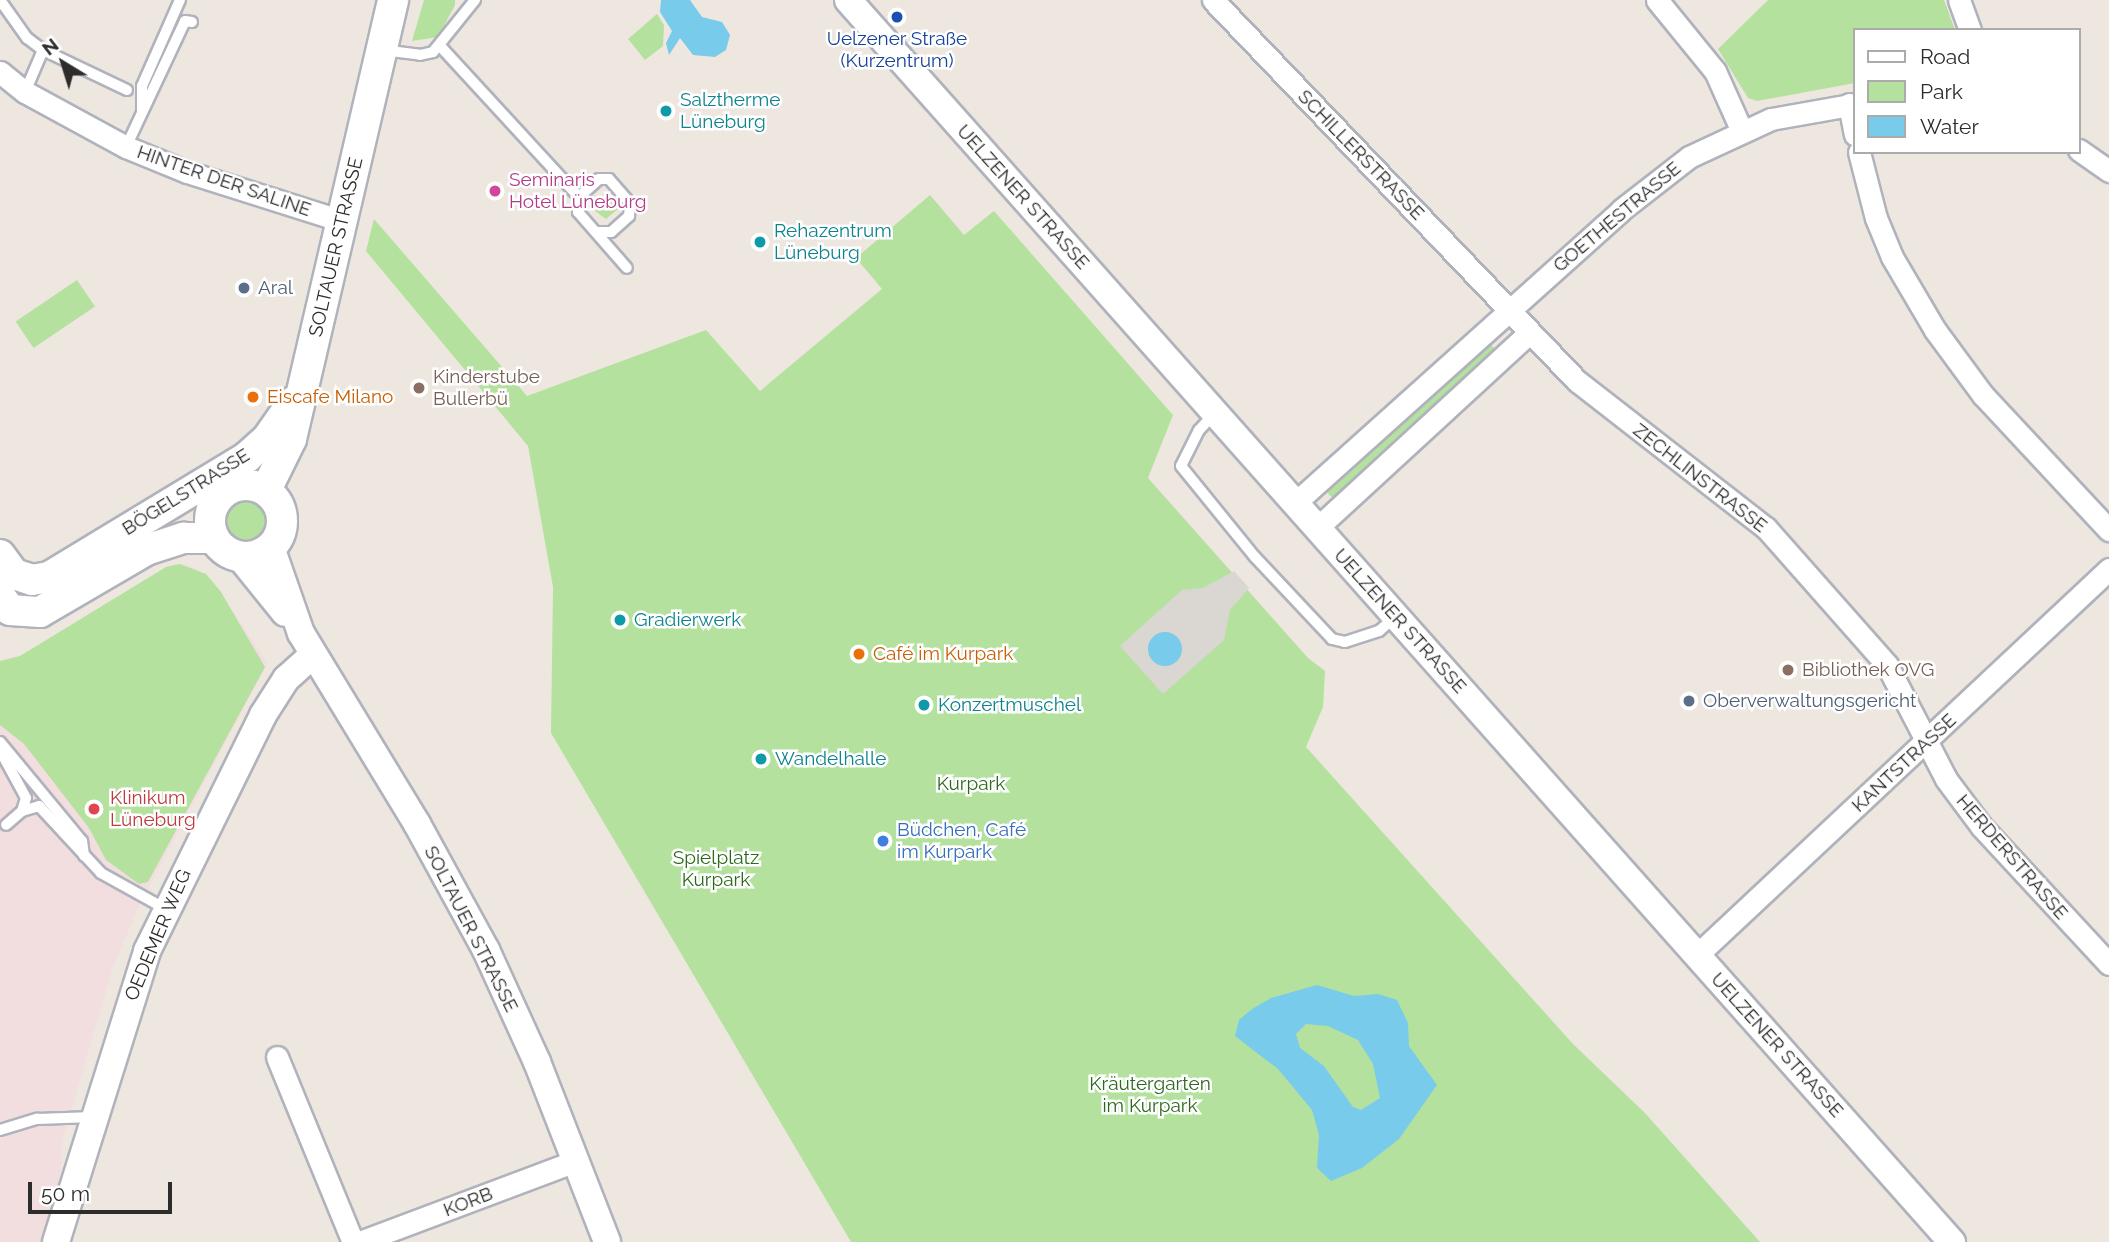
<!DOCTYPE html>
<html>
<head>
<meta charset="utf-8">
<style>
	body { margin:0 }
	#map { position:relative; width:2109px; height:1242px; overflow:hidden; background:#ede7e0; font-family:Raleway,sans-serif }
	div>[style] { position:absolute }
	.medical>* { inset:0; background:#f3dedf }
	.green>* { inset:0; background:#b5e19f; transform-origin:0 0 }
	.round { border-radius:50% }
	.plaza>* { inset:0; background:#dad6d2 }
	.water>* { inset:0; background:#78cbea }
	.roads { filter:drop-shadow(2px 0 #b0b2bc) drop-shadow(-2px 0 #b0b2bc) drop-shadow(0 2px #b0b2bc) drop-shadow(0 -2px #b0b2bc) }
	.service>* { height:10px; margin:-5px; padding:0 5px; transform-origin:5px; border-radius:5px; background:#fff }
	.minor>* { height:21px; margin:-10.5px; padding:0 10.5px; transform-origin:10.5px; border-radius:10.5px; background:#fff }
	.tertiary>* { height:26px; margin:-13px; padding:0 13px; transform-origin:13px; border-radius:13px; background:#fff }
	.secondary>* { height:30px; margin:-15px; padding:0 15px; transform-origin:15px; border-radius:15px; background:#fff }
	.secondary>.ring { margin:-15px; padding:0; box-sizing:content-box; background:none; border:30px solid #fff; border-radius:50% }
	.dots>* { width:19px; height:19px; translate:-50% -50%; box-sizing:border-box; border:4px solid #fff; border-radius:50% }
	span { translate:-50% -50%; white-space:nowrap; text-align:center; line-height:1.15; -webkit-text-stroke:5px #fff; paint-order:stroke }
	.transit-label { font-size:19px; color:#164399 }
	.culture-label { font-size:19px; color:#0d838f }
	.left { translate:0 -50%; text-align:left }
	.street-label { font-size:19px; color:#2c2c2c }
	.hotel-label { font-size:19px; color:#b23c85 }
	.service-label { font-size:19px; color:#4e5e75 }
	.education-label { font-size:19px; color:#785e54 }
	.food-label { font-size:19px; color:#c56008 }
	.park-label { font-size:19px; color:#2d681e }
	.health-label { font-size:19px; color:#be3a42 }
	.shop-label { font-size:19px; color:#366cbe }
	.legend { position:absolute; left:1853px; top:28px; width:228px; height:126px; box-sizing:border-box; background:#fff; border:2px solid #ababab; margin:0; padding:9px 12px; list-style:none; font-size:21px; color:#2c2c2c }
	.legend li { display:flex; align-items:center; gap:14px; height:35px }
	.legend b { width:35px; border:2px solid #ababab }
	.north { position:absolute; left:28px; top:28px; width:70px; height:70px; -webkit-text-stroke:5px #fff; paint-order:stroke; rotate:322deg; font-size:19px; font-weight:700; line-height:28px; text-align:center; color:#2c2c2c }
	.north::after { content:''; display:block; margin:auto; width:24px; height:32px; background:#2c2c2c; clip-path:polygon(50% 0,100% 100%,50% 72%,0 100%) }
	.scale { position:absolute; left:28px; top:1182px; width:144px; height:32px; box-sizing:border-box; border:4px solid #2c2c2c; border-top:0; padding-left:9px; font-size:21px; line-height:24px; white-space:nowrap; color:#2c2c2c; -webkit-text-stroke:5px #fff; paint-order:stroke }
</style>
</head>
<body>
<div id="map">
	<div class="medical">
		<i style="clip-path:polygon(175px 563px,193px 567px,212px 580px,268px 663px,140px 904px,113px 967px,63px 1139px,60px 1177px,40px 1242px,0 1242px,0 660px,18px 657px)"></i>
	</div>
	<div class="green">
		<i style="clip-path:polygon(424px 0,455px 0,455px 5px,438px 37px,412px 41px)"></i>
		<i style="clip-path:polygon(1768px 0,1944px 0,1955px 30px,1855px 30px,1855px 83px,1757px 101px,1748px 98px,1718px 49px)"></i>
		<i style="clip-path:polygon(657px 14px,664px 25px,663px 46px,645px 60px,628px 39px)"></i>
		<i style="clip-path:polygon(930px 195px,964px 235px,994px 211px,1173px 415px,1148px 478px,1308px 658px,1325px 671px,1323px 707px,1306px 747px,1573px 1044px,1645px 1113px,1760px 1242px,851px 1242px,551px 733px,553px 587px,528px 446px,366px 251px,374px 219px,527px 396px,706px 330px,760px 391px,882px 289px,856px 258px)"></i>
		<i style="clip-path:polygon(599px 196px,604px 201px,608px 197px,618px 209px,606px 219px,588px 206px)"></i>
		<i style="left:77px;top:280px;width:32px;height:74px;rotate:56deg"></i>
		<i style="clip-path:polygon(1488px 342px,1497px 351px,1335px 499px,1329px 495px,1327px 488px)"></i>
		<i class="round" style="left:225px;top:500px;width:42px;height:42px"></i>
		<i style="clip-path:polygon(180px 564px,206px 574px,221px 592px,265px 667px,148px 882px,139px 884px,106px 860px,89px 828px,24px 744px,0 725px,0 661px,20px 656px,166px 567px)"></i>
	</div>
	<div class="plaza">
		<i style="clip-path:polygon(evenodd,1234px 571px,1249px 588px,1230px 610px,1224px 640px,1163px 694px,1120px 646px,1182px 590px,1203px 588px,1234px 571px,1160px 633px,1171px 634px,1181px 646px,1177px 661px,1167px 666px,1156px 664px,1149px 655px,1151px 639px,1160px 633px)"></i>
	</div>
	<div class="water">
		<i style="clip-path:polygon(661px 0,690px 0,702px 17px,722px 22px,730px 35px,726px 50px,715px 57px,693px 55px,680px 38px,669px 55px,666px 43px,672px 31px,660px 12px)"></i>
		<i class="round" style="left:1148px;top:632px;width:34px;height:34px"></i>
		<i style="clip-path:polygon(evenodd,1317px 985px,1354px 996px,1378px 994px,1397px 1000px,1408px 1023px,1409px 1046px,1437px 1085px,1399px 1139px,1362px 1168px,1331px 1181px,1317px 1168px,1319px 1135px,1312px 1110px,1278px 1069px,1235px 1036px,1239px 1020px,1252px 1009px,1271px 998px,1317px 985px,1306px 1024px,1328px 1026px,1358px 1040px,1373px 1064px,1380px 1098px,1361px 1110px,1353px 1107px,1324px 1066px,1300px 1048px,1296px 1034px,1306px 1024px)"></i>
	</div>
	<div class="roads">
		<div class="service">
			<i style="left:0;top:0;width:47px;rotate:54.6deg"></i>
			<i style="left:27px;top:38px;width:20px;rotate:37deg"></i>
			<i style="left:43px;top:50px;width:46px;rotate:113.2deg"></i>
			<i style="left:441px;top:47px;width:204px;rotate:47.4deg"></i>
			<i style="left:579px;top:197px;width:15px;rotate:94deg"></i>
			<i style="left:578px;top:212px;width:74px;rotate:48.8deg"></i>
			<i style="left:43px;top:50px;width:93px;rotate:25.5deg"></i>
			<i style="left:382px;top:50px;width:38px;rotate:7deg"></i>
			<i style="left:420px;top:55px;width:13px;rotate:-13deg"></i>
			<i style="left:433px;top:52px;width:67px;rotate:-51.1deg"></i>
			<i style="left:142px;top:112px;width:26px;rotate:-90deg"></i>
			<i style="left:142px;top:86px;width:94px;rotate:-66.2deg"></i>
			<i style="left:126px;top:147px;width:139px;rotate:-64.9deg"></i>
			<i style="left:185px;top:21px;width:7px;rotate:8deg"></i>
			<i style="left:579px;top:197px;width:27px;rotate:-42deg"></i>
			<i style="left:599px;top:179px;width:10px"></i>
			<i style="left:609px;top:179px;width:32px;rotate:49deg"></i>
			<i style="left:630px;top:203px;width:13px;rotate:94deg"></i>
			<i style="left:629px;top:216px;width:24px;rotate:138deg"></i>
			<i style="left:611px;top:232px;width:15px;rotate:180deg"></i>
			<i style="left:1215px;top:413px;width:23px;rotate:133deg"></i>
			<i style="left:1199px;top:430px;width:40px;rotate:116.6deg"></i>
			<i style="left:1181px;top:466px;width:117px;rotate:50.9deg"></i>
			<i style="left:1255px;top:557px;width:112px;rotate:46.8deg"></i>
			<i style="left:1332px;top:639px;width:13px;rotate:13deg"></i>
			<i style="left:1345px;top:642px;width:36px;rotate:-18deg"></i>
			<i style="left:1379px;top:631px;width:21px;rotate:-41deg"></i>
			<i style="left:0;top:742px;width:129px;rotate:50.4deg"></i>
			<i style="left:82px;top:841px;width:15px;rotate:82deg"></i>
			<i style="left:1px;top:752px;width:52px;rotate:61.5deg"></i>
			<i style="left:26px;top:798px;width:14px;rotate:107deg"></i>
			<i style="left:22px;top:811px;width:21px;rotate:139deg"></i>
			<i style="left:22px;top:811px;width:18px;rotate:-16deg"></i>
			<i style="left:39px;top:806px;width:91px;rotate:47.2deg"></i>
			<i style="left:101px;top:873px;width:74px;rotate:29deg"></i>
			<i style="left:0;top:1130px;width:39px;rotate:-17deg"></i>
			<i style="left:37px;top:1119px;width:56px;rotate:-2deg"></i>
		</div>
		<div class="minor">
			<i style="left:1213px;top:0;width:527px;rotate:46.31deg"></i>
			<i style="left:1577px;top:381px;width:239px;rotate:37.9deg"></i>
			<i style="left:1766px;top:528px;width:183px;rotate:48.5deg"></i>
			<i style="left:1887px;top:665px;width:128px;rotate:62.6deg"></i>
			<i style="left:1946px;top:779px;width:59px;rotate:53.3deg"></i>
			<i style="left:1981px;top:826px;width:188px;rotate:47.2deg"></i>
			<i style="left:1657px;top:0;width:92px;rotate:50.8deg"></i>
			<i style="left:1715px;top:71px;width:64px;rotate:65.9deg"></i>
			<i style="left:1959px;top:0;width:32px;rotate:70deg"></i>
			<i style="left:0;top:72px;width:32px;rotate:39deg"></i>
			<i style="left:25px;top:92px;width:115px;rotate:28.6deg"></i>
			<i style="left:126px;top:147px;width:66px;rotate:22.3deg"></i>
			<i style="left:187px;top:172px;width:163px;rotate:17.5deg"></i>
			<i style="left:1849px;top:104px;width:31px;rotate:79deg"></i>
			<i style="left:2079px;top:150px;width:37px;rotate:35deg"></i>
			<i style="left:1859px;top:152px;width:68px;rotate:75.6deg"></i>
			<i style="left:1876px;top:218px;width:42px;rotate:67.7deg"></i>
			<i style="left:1892px;top:257px;width:85px;rotate:59.5deg"></i>
			<i style="left:1935px;top:330px;width:81px;rotate:53.6deg"></i>
			<i style="left:1983px;top:395px;width:185px;rotate:47deg"></i>
			<i style="left:1295px;top:503px;width:438px;rotate:-41.9deg"></i>
			<i style="left:1621px;top:210px;width:86px;rotate:-37.9deg"></i>
			<i style="left:1689px;top:157px;width:90px;rotate:-24.9deg"></i>
			<i style="left:1771px;top:119px;width:85px;rotate:-10.1deg"></i>
			<i style="left:1317px;top:528px;width:288px;rotate:-42.6deg"></i>
			<i style="left:1697px;top:955px;width:565px;rotate:-43.13deg"></i>
			<i style="left:277px;top:1057px;width:200px;rotate:67.7deg"></i>
			<i style="left:360px;top:1242px;width:230px;rotate:-20.6deg"></i>
		</div>
		<div class="tertiary">
			<i style="left:848px;top:0;width:1662px;rotate:48.37deg"></i>
			<i style="left:271px;top:547px;width:91px;rotate:70.8deg"></i>
			<i style="left:301px;top:633px;width:223px;rotate:58.7deg"></i>
			<i style="left:417px;top:824px;width:144px;rotate:61.3deg"></i>
			<i style="left:486px;top:950px;width:123px;rotate:65.5deg"></i>
			<i style="left:537px;top:1062px;width:193px;rotate:68.7deg"></i>
			<i style="left:239px;top:556px;width:73px;rotate:51.1deg"></i>
			<i style="left:56px;top:1242px;width:305px;rotate:-72.6deg"></i>
			<i style="left:147px;top:951px;width:263px;rotate:-63.8deg"></i>
			<i style="left:263px;top:715px;width:43px;rotate:-57.4deg"></i>
			<i style="left:286px;top:679px;width:36px;rotate:-42deg"></i>
		</div>
		<div class="secondary">
			<i class="ring" style="left:210px;top:485px;width:42px;height:42px"></i>
			<i style="left:266px;top:490px;width:57px;rotate:-63.9deg"></i>
			<i style="left:291px;top:439px;width:451px;rotate:-76.9deg"></i>
			<i style="left:0;top:555px;width:24px;rotate:54deg"></i>
			<i style="left:14px;top:574px;width:19px;rotate:18deg"></i>
			<i style="left:32px;top:580px;width:17px;rotate:-10deg"></i>
			<i style="left:49px;top:577px;width:232px;rotate:-31.2deg"></i>
			<i style="left:247px;top:457px;width:27px;rotate:-42deg"></i>
			<i style="left:267px;top:439px;width:45px;rotate:-54.9deg"></i>
			<i style="left:0;top:596px;width:17px;rotate:54deg"></i>
			<i style="left:10px;top:610px;width:30px;rotate:4deg"></i>
			<i style="left:40px;top:612px;width:123px;rotate:-30.3deg"></i>
			<i style="left:146px;top:550px;width:40px;rotate:-18deg"></i>
			<i style="left:184px;top:538px;width:30px"></i>
		</div>
	</div>
	<div class="dots">
		<i style="left:897px;top:17px;background:#1a4fb4"></i>
		<i style="left:666px;top:111px;background:#0f9aa8"></i>
		<i style="left:495px;top:191px;background:#d1479c"></i>
		<i style="left:760px;top:242px;background:#0f9aa8"></i>
		<i style="left:244px;top:288px;background:#5c6f8a"></i>
		<i style="left:419px;top:388px;background:#8d6e63"></i>
		<i style="left:253px;top:397px;background:#e8710a"></i>
		<i style="left:620px;top:620px;background:#0f9aa8"></i>
		<i style="left:859px;top:654px;background:#e8710a"></i>
		<i style="left:1788px;top:670px;background:#8d6e63"></i>
		<i style="left:1689px;top:701px;background:#5c6f8a"></i>
		<i style="left:924px;top:705px;background:#0f9aa8"></i>
		<i style="left:761px;top:759px;background:#0f9aa8"></i>
		<i style="left:94px;top:809px;background:#e0444e"></i>
		<i style="left:883px;top:841px;background:#3f7fe0"></i>
	</div>
	<div class="transit-label">
		<span style="left:897px;top:50px">Uelzener Straße<br>(Kurzentrum)</span>
	</div>
	<div class="culture-label">
		<span class="left" style="left:680px;top:111px">Salztherme<br>Lüneburg</span>
		<span class="left" style="left:774px;top:242px">Rehazentrum<br>Lüneburg</span>
		<span class="left" style="left:634px;top:620px">Gradierwerk</span>
		<span class="left" style="left:938px;top:705px">Konzertmuschel</span>
		<span class="left" style="left:775px;top:759px">Wandelhalle</span>
	</div>
	<div class="street-label">
		<span style="left:1361px;top:155px;rotate:46deg">SCHILLERSTRASSE</span>
		<span style="left:224px;top:181px;rotate:19deg">HINTER DER SALINE</span>
		<span style="left:1023px;top:197px;rotate:48deg">UELZENER STRASSE</span>
		<span style="left:1617px;top:217px;rotate:-40deg">GOETHESTRASSE</span>
		<span style="left:336px;top:247px;rotate:-77deg">SOLTAUER STRASSE</span>
		<span style="left:1700px;top:478px;rotate:38deg">ZECHLINSTRASSE</span>
		<span style="left:186px;top:492px;rotate:-32deg">BÖGELSTRASSE</span>
		<span style="left:1400px;top:621px;rotate:48deg">UELZENER STRASSE</span>
		<span style="left:1904px;top:763px;rotate:-43deg">KANTSTRASSE</span>
		<span style="left:2012px;top:857px;rotate:49deg">HERDERSTRASSE</span>
		<span style="left:471px;top:929px;rotate:63deg">SOLTAUER STRASSE</span>
		<span style="left:158px;top:935px;rotate:-67deg">OEDEMER WEG</span>
		<span style="left:1777px;top:1045px;rotate:48deg">UELZENER STRASSE</span>
		<span style="left:468px;top:1202px;rotate:-21deg">KORB</span>
	</div>
	<div class="hotel-label">
		<span class="left" style="left:509px;top:191px">Seminaris<br>Hotel Lüneburg</span>
	</div>
	<div class="service-label">
		<span class="left" style="left:258px;top:288px">Aral</span>
		<span class="left" style="left:1703px;top:701px">Oberverwaltungsgericht</span>
	</div>
	<div class="education-label">
		<span class="left" style="left:433px;top:388px">Kinderstube<br>Bullerbü</span>
		<span class="left" style="left:1802px;top:670px">Bibliothek OVG</span>
	</div>
	<div class="food-label">
		<span class="left" style="left:267px;top:397px">Eiscafe Milano</span>
		<span class="left" style="left:873px;top:654px">Café im Kurpark</span>
	</div>
	<div class="park-label">
		<span style="left:971px;top:784px">Kurpark</span>
		<span style="left:716px;top:869px">Spielplatz<br>Kurpark</span>
		<span style="left:1150px;top:1095px">Kräutergarten<br>im Kurpark</span>
	</div>
	<div class="health-label">
		<span class="left" style="left:110px;top:809px">Klinikum<br>Lüneburg</span>
	</div>
	<div class="shop-label">
		<span class="left" style="left:897px;top:841px">Büdchen, Café<br>im Kurpark</span>
	</div>
	<ul class="legend">
	<li><b style="height:9px;background:#fff"></b>Road</li>
	<li><b style="height:19px;background:#b5e19f"></b>Park</li>
	<li><b style="height:19px;background:#78cbea"></b>Water</li>
	</ul>
	<div class="north">N</div>
	<div class="scale">50 m</div>
</div>
</body>
</html>
